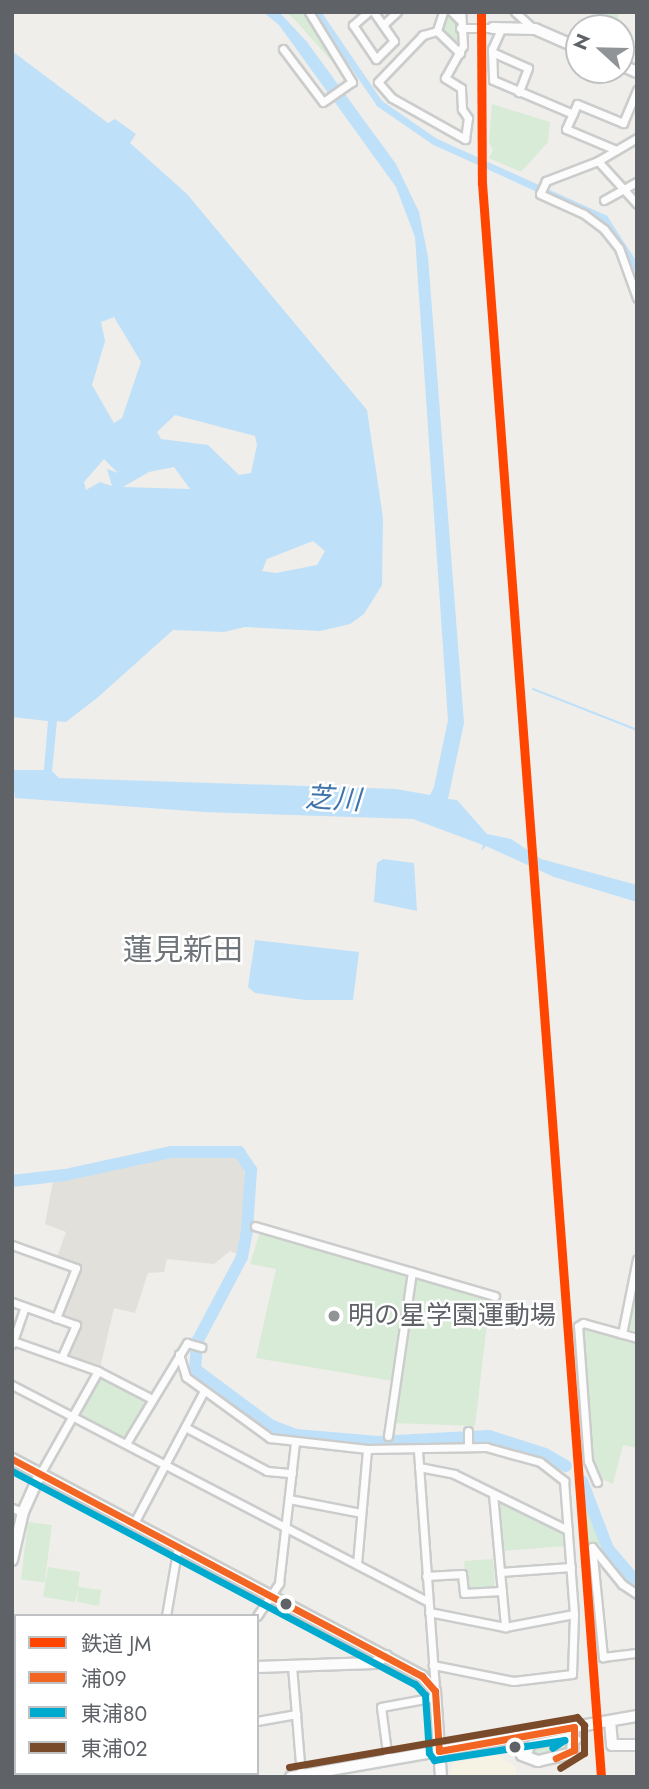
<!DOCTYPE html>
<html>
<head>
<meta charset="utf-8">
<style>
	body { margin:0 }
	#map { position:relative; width:649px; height:1789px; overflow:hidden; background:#efeeea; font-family:Jost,"Noto Sans JP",sans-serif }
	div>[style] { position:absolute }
	.commercial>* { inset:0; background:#f7f3e4 }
	.education>* { inset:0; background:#e2e0da }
	.green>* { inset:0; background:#d8ebd6; transform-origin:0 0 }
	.water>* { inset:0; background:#bfe0f9 }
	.stream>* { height:2px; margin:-1px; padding:0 1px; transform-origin:1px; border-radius:1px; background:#bfe0f9 }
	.canal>* { height:7px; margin:-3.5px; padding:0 3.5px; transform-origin:3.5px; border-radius:3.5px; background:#bfe0f9 }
	.river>* { height:12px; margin:-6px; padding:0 6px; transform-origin:6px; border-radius:6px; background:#bfe0f9 }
	.roads { filter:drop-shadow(2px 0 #cbcccc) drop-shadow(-2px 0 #cbcccc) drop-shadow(0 2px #cbcccc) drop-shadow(0 -2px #cbcccc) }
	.street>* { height:7px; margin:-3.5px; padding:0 3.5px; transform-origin:3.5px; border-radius:3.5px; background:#fdfcfc }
	.secondary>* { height:10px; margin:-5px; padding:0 5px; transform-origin:5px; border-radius:5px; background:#fdfcfc }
	.bus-1>* { height:7px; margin:-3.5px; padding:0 3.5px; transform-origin:3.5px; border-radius:3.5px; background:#f26522 }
	.bus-2>* { height:7px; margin:-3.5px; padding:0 3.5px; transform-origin:3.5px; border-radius:3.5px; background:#00a9ce }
	.bus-3>* { height:7px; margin:-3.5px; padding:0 3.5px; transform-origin:3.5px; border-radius:3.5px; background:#7a4b2a }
	.rail-1>* { height:9px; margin:-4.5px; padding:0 4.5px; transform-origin:4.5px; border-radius:4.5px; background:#ff4500 }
	.dots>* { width:19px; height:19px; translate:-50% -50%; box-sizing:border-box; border:4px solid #fff; border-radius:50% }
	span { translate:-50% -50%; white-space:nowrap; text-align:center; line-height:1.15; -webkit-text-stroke:5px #fff; paint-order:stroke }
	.poi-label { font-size:26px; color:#5f6368 }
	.left { translate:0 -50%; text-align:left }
	.water-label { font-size:28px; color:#4174aa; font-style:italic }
	.quarter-label { font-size:30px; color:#70757a }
	.frame { position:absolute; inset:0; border:14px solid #5f6368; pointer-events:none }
	.legend { position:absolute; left:14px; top:1614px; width:245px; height:161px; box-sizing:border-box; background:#fff; border:2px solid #bfc1c3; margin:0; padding:9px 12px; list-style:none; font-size:21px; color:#5f6368 }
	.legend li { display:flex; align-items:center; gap:14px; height:35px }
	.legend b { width:35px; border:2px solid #bfc1c3 }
	.north { position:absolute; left:565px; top:14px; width:70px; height:70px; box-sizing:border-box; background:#fff; border:2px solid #bfc1c3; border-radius:50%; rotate:292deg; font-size:19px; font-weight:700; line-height:28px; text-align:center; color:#5f6368 }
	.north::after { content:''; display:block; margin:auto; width:24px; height:32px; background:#919496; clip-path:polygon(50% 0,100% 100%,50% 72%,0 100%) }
</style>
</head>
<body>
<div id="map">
	<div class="commercial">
		<i style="clip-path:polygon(498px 1755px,515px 1767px,517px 1777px,449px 1777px,452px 1763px)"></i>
	</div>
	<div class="education">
		<i style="clip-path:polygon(182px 1154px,234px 1155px,244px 1163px,246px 1206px,237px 1254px,230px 1251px,214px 1264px,167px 1259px,164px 1272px,148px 1273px,135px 1313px,114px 1308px,100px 1368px,67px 1358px,81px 1323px,61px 1314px,80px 1265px,57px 1257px,66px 1232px,45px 1224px,53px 1181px)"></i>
	</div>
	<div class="green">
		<i style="clip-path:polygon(286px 12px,306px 12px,343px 74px,295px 20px)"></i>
		<i style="clip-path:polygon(605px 12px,619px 12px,617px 23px,627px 31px,621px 37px,621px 28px,603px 28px)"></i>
		<i style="clip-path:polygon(447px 15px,456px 21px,459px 46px,441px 29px)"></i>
		<i style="clip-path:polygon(492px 104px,550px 122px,548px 142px,521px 172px,489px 158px,493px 150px,489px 142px)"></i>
		<i style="clip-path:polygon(260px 1231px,408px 1274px,393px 1381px,256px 1358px,276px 1269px,250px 1264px)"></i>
		<i style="clip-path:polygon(415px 1276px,490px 1298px,475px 1426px,393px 1423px)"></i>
		<i style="clip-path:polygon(637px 1279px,637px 1331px,627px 1329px)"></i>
		<i style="clip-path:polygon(584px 1327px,637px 1343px,637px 1448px,623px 1445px,613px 1484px,599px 1478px,591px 1457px)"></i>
		<i style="left:101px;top:1376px;width:52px;height:44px;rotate:30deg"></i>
		<i style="clip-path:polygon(581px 1489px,600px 1545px,589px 1545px,587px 1560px)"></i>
		<i style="clip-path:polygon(501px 1501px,564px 1533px,565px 1546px,501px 1551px,497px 1503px)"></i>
		<i style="left:28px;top:1522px;width:24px;height:58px;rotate:7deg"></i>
		<i style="left:493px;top:1559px;width:28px;height:29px;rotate:86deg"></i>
		<i style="clip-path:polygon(48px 1567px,80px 1572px,78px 1587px,101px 1590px,99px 1606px,77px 1602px,78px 1589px,75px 1602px,43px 1597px)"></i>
		<i style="clip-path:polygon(572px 1739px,565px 1752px,538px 1756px,531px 1753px,537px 1744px)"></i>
	</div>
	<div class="water">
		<i style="clip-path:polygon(evenodd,263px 12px,279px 12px,307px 42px,396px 164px,419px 212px,428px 257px,464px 723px,448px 799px,457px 800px,487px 834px,511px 839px,541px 859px,637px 885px,637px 902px,554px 877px,486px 846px,481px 851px,483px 845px,413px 819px,204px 812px,15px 798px,12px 770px,44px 770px,48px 721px,12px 717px,12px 51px,108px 123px,115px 119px,136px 134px,130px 143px,187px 194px,367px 410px,383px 518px,382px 585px,364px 614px,350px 624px,320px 631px,245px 627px,224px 632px,173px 630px,97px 698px,66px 722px,57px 721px,52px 771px,59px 778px,396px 789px,430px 795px,434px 787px,448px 720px,415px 237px,396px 187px,279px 25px,263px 12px,114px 317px,141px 362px,122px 418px,114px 423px,92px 385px,105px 341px,101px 322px,114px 317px,263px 12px,175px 415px,255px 436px,257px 445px,251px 473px,239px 475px,208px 445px,161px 439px,157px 432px,175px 415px,263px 12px,104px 459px,118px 473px,107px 469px,112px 486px,100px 482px,86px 490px,84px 482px,104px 459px,263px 12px,174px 467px,190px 489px,123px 487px,149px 472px,174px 467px,263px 12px,313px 541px,325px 551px,317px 565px,276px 573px,262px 571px,267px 559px,313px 541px)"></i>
		<i style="clip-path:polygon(383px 859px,414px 863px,417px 911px,374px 902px,377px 863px)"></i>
		<i style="clip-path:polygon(255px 940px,359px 952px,353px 1000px,305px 1000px,255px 993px,248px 987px)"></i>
	</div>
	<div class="stream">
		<i style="left:533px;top:689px;width:112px;rotate:21.5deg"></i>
	</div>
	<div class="canal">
		<i style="left:317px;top:12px;width:110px;rotate:55.7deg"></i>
		<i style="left:379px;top:103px;width:67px;rotate:34.6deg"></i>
		<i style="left:434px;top:141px;width:187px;rotate:24.4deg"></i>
		<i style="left:604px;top:218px;width:61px;rotate:57.1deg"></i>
	</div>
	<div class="river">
		<i style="left:12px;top:1181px;width:53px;rotate:-6.5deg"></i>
		<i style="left:65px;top:1175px;width:108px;rotate:-12.2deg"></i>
		<i style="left:171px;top:1152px;width:68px"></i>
		<i style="left:239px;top:1152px;width:22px;rotate:56deg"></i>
		<i style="left:251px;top:1170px;width:61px;rotate:93.8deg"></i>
		<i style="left:247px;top:1231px;width:26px;rotate:101deg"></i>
		<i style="left:242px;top:1257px;width:96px;rotate:117.9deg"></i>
		<i style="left:197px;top:1342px;width:27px;rotate:94deg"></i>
		<i style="left:195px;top:1369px;width:94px;rotate:36.7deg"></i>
		<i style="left:270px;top:1425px;width:28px;rotate:21deg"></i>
		<i style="left:296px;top:1435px;width:82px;rotate:4.9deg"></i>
		<i style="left:378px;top:1442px;width:111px;rotate:-3.1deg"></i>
		<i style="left:489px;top:1436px;width:59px;rotate:17.8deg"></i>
		<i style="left:545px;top:1454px;width:24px;rotate:30deg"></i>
		<i style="left:582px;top:1481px;width:73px;rotate:69.1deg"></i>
		<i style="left:608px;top:1549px;width:45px;rotate:49.5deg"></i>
	</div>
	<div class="roads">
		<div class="street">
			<i style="left:368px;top:12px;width:20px;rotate:139deg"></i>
			<i style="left:353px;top:25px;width:41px;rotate:55.9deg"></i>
			<i style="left:376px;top:59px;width:25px;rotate:-45deg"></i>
			<i style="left:394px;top:41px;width:35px;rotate:-125deg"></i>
			<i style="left:443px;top:12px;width:20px;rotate:108deg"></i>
			<i style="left:437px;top:31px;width:32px;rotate:44deg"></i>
			<i style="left:452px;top:12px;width:11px;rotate:45deg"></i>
			<i style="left:515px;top:12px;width:25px;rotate:42deg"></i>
			<i style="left:384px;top:24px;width:18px;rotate:-43deg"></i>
			<i style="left:460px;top:28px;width:33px"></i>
			<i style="left:501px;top:29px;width:22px;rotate:114deg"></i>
			<i style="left:492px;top:49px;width:31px;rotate:88deg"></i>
			<i style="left:493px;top:80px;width:87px;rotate:23deg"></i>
			<i style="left:437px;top:31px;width:15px;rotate:164deg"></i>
			<i style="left:423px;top:35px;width:65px;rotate:133.8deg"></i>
			<i style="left:378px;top:82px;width:21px;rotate:49deg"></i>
			<i style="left:392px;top:98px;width:84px;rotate:29.3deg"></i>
			<i style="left:465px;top:139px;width:21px;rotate:-82deg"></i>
			<i style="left:468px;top:118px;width:11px;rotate:-124deg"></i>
			<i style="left:462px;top:109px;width:21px;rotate:-93deg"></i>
			<i style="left:461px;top:88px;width:19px;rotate:-148deg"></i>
			<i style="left:445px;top:78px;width:37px;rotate:-61deg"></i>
			<i style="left:463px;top:46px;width:34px;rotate:-93deg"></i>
			<i style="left:283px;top:49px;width:66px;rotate:53deg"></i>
			<i style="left:323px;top:102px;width:35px;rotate:-35deg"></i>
			<i style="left:352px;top:82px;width:82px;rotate:-121.6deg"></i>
			<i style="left:492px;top:52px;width:39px;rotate:24deg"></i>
			<i style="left:528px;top:68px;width:26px;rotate:111deg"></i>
			<i style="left:637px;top:138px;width:45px;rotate:149.5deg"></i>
			<i style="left:598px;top:161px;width:56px;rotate:159deg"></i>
			<i style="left:546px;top:181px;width:14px;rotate:115deg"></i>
			<i style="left:540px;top:194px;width:48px;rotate:24.4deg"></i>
			<i style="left:584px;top:214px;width:25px;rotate:37deg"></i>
			<i style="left:604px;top:229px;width:24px;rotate:52deg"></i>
			<i style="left:619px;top:248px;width:53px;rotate:70.2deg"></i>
			<i style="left:616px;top:150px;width:54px;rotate:-157.2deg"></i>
			<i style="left:566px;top:129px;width:27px;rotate:-66deg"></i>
			<i style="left:577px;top:104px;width:50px;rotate:22.4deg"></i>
			<i style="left:623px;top:123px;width:36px;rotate:-67deg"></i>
			<i style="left:598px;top:161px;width:58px;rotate:47.8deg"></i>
			<i style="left:604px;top:200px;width:38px;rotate:-29deg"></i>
			<i style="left:255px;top:1226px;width:250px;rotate:16.3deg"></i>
			<i style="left:12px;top:1245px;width:68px;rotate:19.8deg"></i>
			<i style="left:76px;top:1268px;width:54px;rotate:111.8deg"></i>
			<i style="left:12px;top:1302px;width:68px;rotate:19.8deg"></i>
			<i style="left:76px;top:1325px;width:36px;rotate:114deg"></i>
			<i style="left:622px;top:1334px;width:76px;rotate:-78.7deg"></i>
			<i style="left:13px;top:1341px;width:90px;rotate:19.4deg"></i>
			<i style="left:98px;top:1371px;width:59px;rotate:27.4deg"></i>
			<i style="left:12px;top:1344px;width:39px;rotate:-71deg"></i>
			<i style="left:179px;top:1354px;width:24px;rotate:73deg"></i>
			<i style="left:186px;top:1377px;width:104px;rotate:36deg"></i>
			<i style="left:270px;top:1438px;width:98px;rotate:6.5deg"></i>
			<i style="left:367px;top:1449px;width:119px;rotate:-1deg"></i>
			<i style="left:486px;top:1447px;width:56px;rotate:15.5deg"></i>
			<i style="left:540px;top:1462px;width:31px;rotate:38deg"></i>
			<i style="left:564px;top:1481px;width:133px;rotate:85.7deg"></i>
			<i style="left:574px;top:1614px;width:60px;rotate:91.9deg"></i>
			<i style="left:572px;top:1674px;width:59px;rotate:173.2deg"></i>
			<i style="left:513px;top:1681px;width:82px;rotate:-168.7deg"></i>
			<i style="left:12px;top:1385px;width:469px;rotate:27.5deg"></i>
			<i style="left:185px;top:1427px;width:93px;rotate:28.2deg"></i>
			<i style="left:267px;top:1471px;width:25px;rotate:5deg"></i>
			<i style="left:468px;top:1431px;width:16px;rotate:90deg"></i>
			<i style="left:388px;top:1436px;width:166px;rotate:-81.7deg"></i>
			<i style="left:127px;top:1442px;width:116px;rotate:-58.8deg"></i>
			<i style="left:187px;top:1343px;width:15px;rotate:16deg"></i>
			<i style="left:418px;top:1451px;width:241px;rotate:85.9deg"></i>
			<i style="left:419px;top:1467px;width:36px;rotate:11deg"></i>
			<i style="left:454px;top:1474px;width:127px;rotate:26.2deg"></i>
			<i style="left:40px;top:1474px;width:118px;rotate:-60.6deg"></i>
			<i style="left:597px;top:1482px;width:23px;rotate:-113deg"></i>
			<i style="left:588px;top:1461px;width:135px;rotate:-94.2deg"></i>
			<i style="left:578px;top:1326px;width:6px;rotate:-31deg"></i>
			<i style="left:583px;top:1323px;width:56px;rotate:15.5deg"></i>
			<i style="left:493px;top:1494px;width:134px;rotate:84.8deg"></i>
			<i style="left:289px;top:1499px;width:73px;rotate:11deg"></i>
			<i style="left:12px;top:1508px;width:12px;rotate:20deg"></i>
			<i style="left:134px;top:1523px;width:149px;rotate:-62.1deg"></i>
			<i style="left:592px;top:1547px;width:111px;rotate:84.3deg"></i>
			<i style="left:603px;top:1657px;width:34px;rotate:-7deg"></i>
			<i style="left:592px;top:1547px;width:48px;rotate:51deg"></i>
			<i style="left:622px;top:1584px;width:18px;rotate:34deg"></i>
			<i style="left:357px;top:1564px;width:115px;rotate:-85deg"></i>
			<i style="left:500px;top:1572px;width:71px;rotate:-4deg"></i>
			<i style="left:426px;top:1576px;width:36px;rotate:-3deg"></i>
			<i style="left:462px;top:1574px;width:19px;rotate:84deg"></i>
			<i style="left:464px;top:1593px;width:38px;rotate:-3deg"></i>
			<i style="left:429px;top:1612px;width:77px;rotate:11.2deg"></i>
			<i style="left:505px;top:1627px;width:70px;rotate:-10.7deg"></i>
			<i style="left:166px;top:1616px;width:71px;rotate:-80.3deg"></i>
			<i style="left:257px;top:1616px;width:40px;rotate:-56deg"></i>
			<i style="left:279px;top:1583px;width:141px;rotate:-83.5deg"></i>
			<i style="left:292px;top:1666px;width:109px;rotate:85.3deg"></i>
			<i style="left:257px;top:1721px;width:40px;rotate:-10deg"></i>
			<i style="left:525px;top:1757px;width:14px;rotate:-65deg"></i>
			<i style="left:531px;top:1744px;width:38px;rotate:-12deg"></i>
			<i style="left:568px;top:1736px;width:9px;rotate:21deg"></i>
			<i style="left:388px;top:1760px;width:53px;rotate:-97.5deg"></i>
			<i style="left:381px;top:1707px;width:55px;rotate:-10.5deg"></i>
			<i style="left:12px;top:1765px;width:4px;rotate:-14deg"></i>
			<i style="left:173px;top:1773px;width:4px;rotate:76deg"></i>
		</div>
		<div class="secondary">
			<i style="left:493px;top:28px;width:42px;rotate:1.4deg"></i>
			<i style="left:535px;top:29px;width:48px;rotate:23.4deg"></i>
			<i style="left:621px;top:65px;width:17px;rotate:24deg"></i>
			<i style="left:12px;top:1459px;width:464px;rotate:27.9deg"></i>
			<i style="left:422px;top:1676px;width:20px;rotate:49deg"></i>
			<i style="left:435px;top:1691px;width:86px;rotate:86deg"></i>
			<i style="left:12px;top:1560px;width:49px;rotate:-77.1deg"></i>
			<i style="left:23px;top:1512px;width:42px;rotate:-65.9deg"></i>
			<i style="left:12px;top:1629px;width:19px;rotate:78deg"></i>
			<i style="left:257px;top:1667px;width:117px;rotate:-2deg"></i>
			<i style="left:374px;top:1663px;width:14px;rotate:-30deg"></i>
			<i style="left:12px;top:1681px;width:4px;rotate:-27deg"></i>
			<i style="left:610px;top:1721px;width:24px;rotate:85deg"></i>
			<i style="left:612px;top:1745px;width:25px"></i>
			<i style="left:516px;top:1737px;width:19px;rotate:72deg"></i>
			<i style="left:522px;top:1755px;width:17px;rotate:21deg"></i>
			<i style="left:538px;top:1761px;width:35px;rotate:-13deg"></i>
			<i style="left:572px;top:1753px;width:26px;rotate:-86deg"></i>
			<i style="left:38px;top:1773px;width:4px;rotate:76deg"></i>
			<i style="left:291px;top:1777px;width:351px;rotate:-10deg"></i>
		</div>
	</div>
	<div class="bus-1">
		<i style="left:12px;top:1459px;width:464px;rotate:27.9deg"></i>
		<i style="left:422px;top:1676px;width:20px;rotate:49deg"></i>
		<i style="left:435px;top:1691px;width:60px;rotate:86.2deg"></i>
		<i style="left:439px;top:1751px;width:137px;rotate:-10.1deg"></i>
		<i style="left:574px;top:1727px;width:23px;rotate:90deg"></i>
		<i style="left:574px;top:1750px;width:20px;rotate:156deg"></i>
	</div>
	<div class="bus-2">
		<i style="left:12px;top:1471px;width:456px;rotate:27.9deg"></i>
		<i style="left:415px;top:1684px;width:15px;rotate:48deg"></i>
		<i style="left:425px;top:1695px;width:58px;rotate:86.1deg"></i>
		<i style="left:429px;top:1753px;width:9px;rotate:54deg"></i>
		<i style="left:434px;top:1760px;width:132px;rotate:-8.7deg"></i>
		<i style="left:564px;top:1740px;width:14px;rotate:146deg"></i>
	</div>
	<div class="bus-3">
		<i style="left:289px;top:1767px;width:292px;rotate:-9.8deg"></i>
		<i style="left:577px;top:1717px;width:11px;rotate:49deg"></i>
		<i style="left:584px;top:1725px;width:28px;rotate:90deg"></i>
		<i style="left:584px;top:1753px;width:28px;rotate:148deg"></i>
	</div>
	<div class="rail-1">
		<i style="left:481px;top:12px;width:171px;rotate:89.7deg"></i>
		<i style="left:482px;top:183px;width:1598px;rotate:85.73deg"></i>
	</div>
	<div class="dots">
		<i style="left:334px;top:1316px;background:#919496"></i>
		<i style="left:286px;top:1604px;background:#5f6368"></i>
		<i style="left:515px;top:1747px;background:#5f6368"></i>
	</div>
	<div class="poi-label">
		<span class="left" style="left:348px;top:1316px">明の星学園運動場</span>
	</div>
	<div class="water-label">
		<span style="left:333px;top:799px;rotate:3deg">芝川</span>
	</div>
	<div class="quarter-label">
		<span style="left:183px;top:950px">蓮見新田</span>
	</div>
	<div class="frame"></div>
	<ul class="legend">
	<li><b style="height:9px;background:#ff4500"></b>鉄道 JM</li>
	<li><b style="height:9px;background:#f26522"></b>浦09</li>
	<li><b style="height:9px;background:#00a9ce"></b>東浦80</li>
	<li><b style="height:9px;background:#7a4b2a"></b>東浦02</li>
	</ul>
	<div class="north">N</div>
</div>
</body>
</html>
